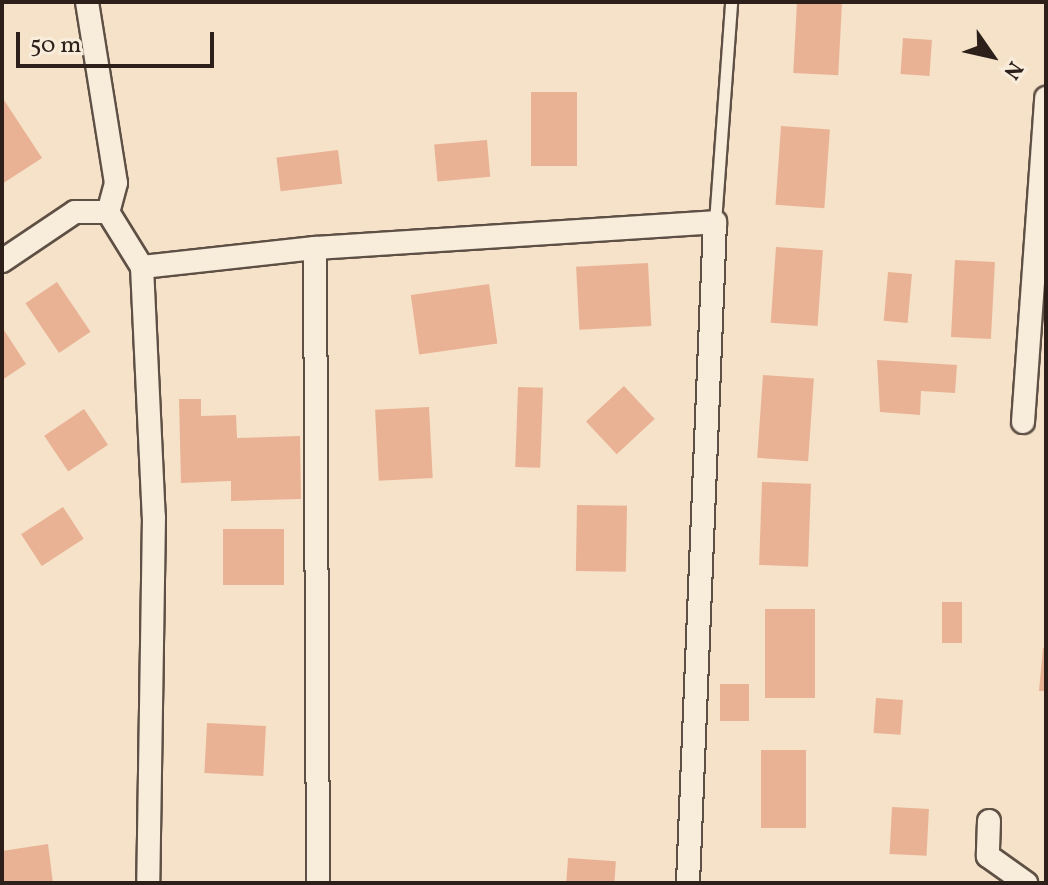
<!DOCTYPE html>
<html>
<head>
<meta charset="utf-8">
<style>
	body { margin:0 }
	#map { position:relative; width:1048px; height:885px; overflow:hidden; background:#f5e2c8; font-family:Vollkorn,serif }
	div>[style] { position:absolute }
	.building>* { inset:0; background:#eab295; transform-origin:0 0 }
	.roads { filter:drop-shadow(2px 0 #5f5045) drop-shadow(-2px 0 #5f5045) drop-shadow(0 2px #5f5045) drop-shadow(0 -2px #5f5045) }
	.lane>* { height:11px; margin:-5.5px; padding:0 5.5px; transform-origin:5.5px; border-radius:5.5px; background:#f8ecdb }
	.street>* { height:22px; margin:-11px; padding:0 11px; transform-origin:11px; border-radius:11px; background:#f8ecdb }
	span { translate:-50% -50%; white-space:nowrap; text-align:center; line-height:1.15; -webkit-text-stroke:6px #f8ecdb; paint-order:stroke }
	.frame { position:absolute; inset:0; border:4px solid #2d1f19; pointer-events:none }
	.north { position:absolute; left:952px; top:16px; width:80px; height:80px; -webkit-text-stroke:6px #f8ecdb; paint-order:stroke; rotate:124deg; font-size:22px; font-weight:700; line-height:32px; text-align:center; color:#2d1f19 }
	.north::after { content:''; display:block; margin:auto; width:28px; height:36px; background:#2d1f19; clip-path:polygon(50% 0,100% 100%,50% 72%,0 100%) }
	.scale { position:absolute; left:16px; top:32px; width:198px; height:36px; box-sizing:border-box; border:4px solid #2d1f19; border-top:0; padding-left:10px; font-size:24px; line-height:28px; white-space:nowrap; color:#2d1f19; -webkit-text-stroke:6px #f8ecdb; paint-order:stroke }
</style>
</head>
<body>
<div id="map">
	<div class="building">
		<i style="left:797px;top:2px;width:45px;height:71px;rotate:3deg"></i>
		<i style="left:903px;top:38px;width:29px;height:36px;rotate:4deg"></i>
		<i style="left:577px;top:92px;width:74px;height:46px;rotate:90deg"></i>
		<i style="clip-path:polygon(2px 97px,42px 158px,2px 184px)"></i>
		<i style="left:781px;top:126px;width:49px;height:79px;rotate:4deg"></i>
		<i style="left:487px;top:140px;width:37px;height:53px;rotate:85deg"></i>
		<i style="left:338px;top:150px;width:34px;height:62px;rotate:83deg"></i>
		<i style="left:776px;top:247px;width:47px;height:76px;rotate:4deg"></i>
		<i style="left:955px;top:260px;width:40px;height:77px;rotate:3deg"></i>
		<i style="left:648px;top:263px;width:63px;height:72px;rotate:87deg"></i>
		<i style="left:888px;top:272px;width:24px;height:49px;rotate:5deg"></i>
		<i style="left:57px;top:282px;width:60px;height:38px;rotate:56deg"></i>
		<i style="left:489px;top:284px;width:60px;height:79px;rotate:82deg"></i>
		<i style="clip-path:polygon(2px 327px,26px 364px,2px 380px)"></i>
		<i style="clip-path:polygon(877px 360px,957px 365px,955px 393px,921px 391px,920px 415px,880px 412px)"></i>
		<i style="left:763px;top:375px;width:51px;height:83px;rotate:4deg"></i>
		<i style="left:624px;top:386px;width:45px;height:52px;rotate:47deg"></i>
		<i style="left:518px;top:387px;width:25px;height:80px;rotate:2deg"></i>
		<i style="clip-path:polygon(179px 399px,201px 399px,201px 416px,236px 415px,237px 438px,300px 436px,301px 499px,231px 501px,231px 481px,181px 483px)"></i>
		<i style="left:429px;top:407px;width:71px;height:54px;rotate:87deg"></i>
		<i style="left:84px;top:409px;width:43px;height:48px;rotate:56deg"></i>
		<i style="left:762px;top:482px;width:49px;height:83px;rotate:2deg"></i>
		<i style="left:577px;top:505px;width:50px;height:66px;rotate:1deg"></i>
		<i style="left:63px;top:507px;width:38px;height:50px;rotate:57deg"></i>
		<i style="left:223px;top:529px;width:61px;height:56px"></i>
		<i style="left:942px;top:602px;width:20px;height:41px"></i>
		<i style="left:765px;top:609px;width:50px;height:89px"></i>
		<i style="clip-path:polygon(1043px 648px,1046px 648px,1046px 691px,1039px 691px)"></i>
		<i style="left:720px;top:684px;width:29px;height:37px"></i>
		<i style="left:876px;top:698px;width:27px;height:35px;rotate:4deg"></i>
		<i style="left:207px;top:723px;width:59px;height:50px;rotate:3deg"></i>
		<i style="left:761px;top:750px;width:45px;height:78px"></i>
		<i style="left:892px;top:807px;width:37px;height:47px;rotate:3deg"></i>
		<i style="clip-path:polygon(48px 844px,53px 883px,2px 883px,2px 851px)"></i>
		<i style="left:568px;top:858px;width:48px;height:25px;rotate:4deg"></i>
	</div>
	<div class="roads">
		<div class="lane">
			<i style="left:715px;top:222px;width:221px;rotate:-85.8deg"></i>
		</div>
		<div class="street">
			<i style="left:87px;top:2px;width:183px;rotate:80.9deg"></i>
			<i style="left:116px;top:183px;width:30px;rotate:105deg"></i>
			<i style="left:315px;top:248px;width:635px;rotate:89.73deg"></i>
			<i style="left:2px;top:261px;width:88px;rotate:-33.9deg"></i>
			<i style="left:75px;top:212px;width:33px"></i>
			<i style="left:108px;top:212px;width:65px;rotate:58.3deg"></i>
			<i style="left:142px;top:267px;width:250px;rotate:87.3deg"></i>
			<i style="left:154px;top:517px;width:366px;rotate:90.9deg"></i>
			<i style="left:142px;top:267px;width:174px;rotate:-6.3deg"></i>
			<i style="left:315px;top:248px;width:401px;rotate:-3.7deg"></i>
			<i style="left:715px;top:222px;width:662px;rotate:92.34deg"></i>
			<i style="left:1023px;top:422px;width:325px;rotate:-85.9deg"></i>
			<i style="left:989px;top:821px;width:35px;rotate:92deg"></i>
			<i style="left:988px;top:856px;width:47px;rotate:35.4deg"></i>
		</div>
	</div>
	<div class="frame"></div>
	<div class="north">N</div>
	<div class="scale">50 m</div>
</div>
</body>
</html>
